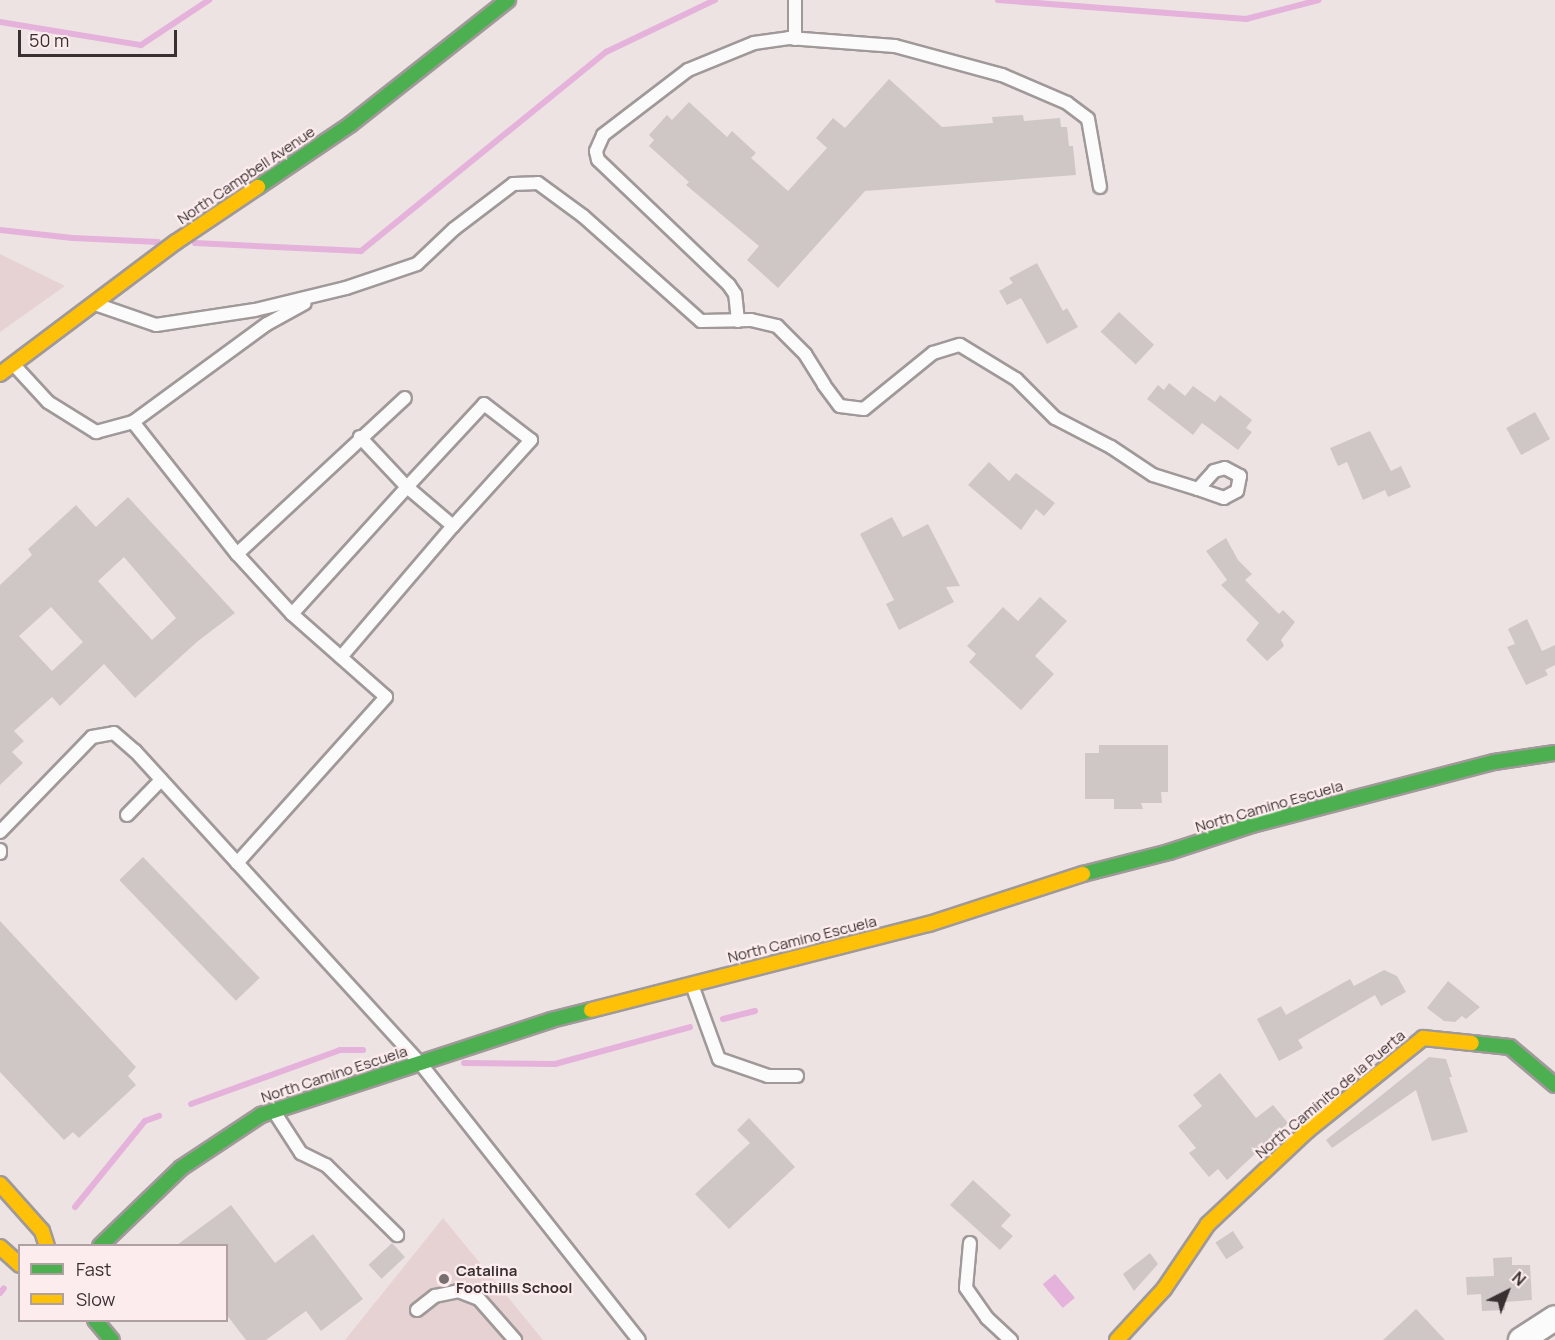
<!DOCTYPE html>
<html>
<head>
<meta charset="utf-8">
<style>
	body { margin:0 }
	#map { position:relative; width:1555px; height:1340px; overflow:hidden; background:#eee3e3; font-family:Manrope,sans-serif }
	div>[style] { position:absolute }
	.built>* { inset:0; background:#e6d2d2 }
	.water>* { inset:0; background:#e4b2da; transform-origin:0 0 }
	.stream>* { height:6px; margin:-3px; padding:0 3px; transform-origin:3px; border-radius:3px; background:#e4b2da }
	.building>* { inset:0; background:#cfc7c6; transform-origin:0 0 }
	.roads { filter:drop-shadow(2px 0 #a09999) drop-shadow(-2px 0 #a09999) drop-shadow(0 2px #a09999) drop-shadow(0 -2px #a09999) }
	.lane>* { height:12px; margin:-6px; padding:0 6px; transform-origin:6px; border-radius:6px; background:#fcfbfb }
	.street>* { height:24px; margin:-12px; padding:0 12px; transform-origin:12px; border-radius:12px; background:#fcfbfb }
	.fast>* { height:14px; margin:-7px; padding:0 7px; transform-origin:7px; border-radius:7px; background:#4caf50 }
	.slow>* { height:14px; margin:-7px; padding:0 7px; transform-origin:7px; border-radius:7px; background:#ffc107 }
	.dots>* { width:16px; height:16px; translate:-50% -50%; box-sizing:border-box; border:3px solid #fdeced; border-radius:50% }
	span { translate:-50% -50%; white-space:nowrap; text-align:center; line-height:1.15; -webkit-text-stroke:4.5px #fdeced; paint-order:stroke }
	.street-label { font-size:15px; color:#393131 }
	.poi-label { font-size:15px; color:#393131; font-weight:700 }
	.left { translate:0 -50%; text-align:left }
	.legend { position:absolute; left:18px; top:1244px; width:210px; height:78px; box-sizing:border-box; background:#fdeced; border:2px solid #afa1a2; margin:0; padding:8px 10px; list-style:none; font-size:18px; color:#393131 }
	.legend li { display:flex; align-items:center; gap:12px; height:30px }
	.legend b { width:30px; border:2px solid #afa1a2 }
	.north { position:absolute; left:1477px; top:1262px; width:60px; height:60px; -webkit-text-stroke:4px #fdeced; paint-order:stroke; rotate:42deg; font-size:16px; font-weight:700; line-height:24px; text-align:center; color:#393131 }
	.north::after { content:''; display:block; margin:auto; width:21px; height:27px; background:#393131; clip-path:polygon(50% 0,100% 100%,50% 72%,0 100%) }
	.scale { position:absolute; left:18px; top:30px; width:159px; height:27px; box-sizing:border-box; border:3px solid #393131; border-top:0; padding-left:8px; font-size:18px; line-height:21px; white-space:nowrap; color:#393131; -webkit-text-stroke:4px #fdeced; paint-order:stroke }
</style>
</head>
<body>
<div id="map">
	<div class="built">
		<i style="clip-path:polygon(0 254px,65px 286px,0 332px)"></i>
		<i style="clip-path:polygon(443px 1218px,543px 1340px,345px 1340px)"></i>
	</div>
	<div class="water">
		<i style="left:1055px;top:1274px;width:31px;height:16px;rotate:50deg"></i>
	</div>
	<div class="stream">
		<i style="left:998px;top:0;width:249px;rotate:4.4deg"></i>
		<i style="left:1246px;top:19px;width:75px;rotate:-14.6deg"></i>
		<i style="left:0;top:22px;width:143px;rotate:9.3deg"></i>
		<i style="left:141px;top:45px;width:82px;rotate:-33.5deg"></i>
		<i style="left:0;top:230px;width:73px;rotate:6.3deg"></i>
		<i style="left:73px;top:238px;width:85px;rotate:2.7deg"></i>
		<i style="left:195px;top:243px;width:166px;rotate:2.8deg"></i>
		<i style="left:361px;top:251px;width:316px;rotate:-39.1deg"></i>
		<i style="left:606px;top:52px;width:121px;rotate:-25.5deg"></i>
		<i style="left:723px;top:1019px;width:33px;rotate:-14deg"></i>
		<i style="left:464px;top:1063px;width:91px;rotate:0.6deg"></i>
		<i style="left:555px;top:1064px;width:140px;rotate:-15.3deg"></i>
		<i style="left:191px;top:1104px;width:158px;rotate:-19.9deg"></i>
		<i style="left:340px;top:1050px;width:23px"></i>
		<i style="left:75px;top:1207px;width:111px;rotate:-50.9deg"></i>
		<i style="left:145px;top:1121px;width:15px;rotate:-20deg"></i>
		<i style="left:0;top:1293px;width:6px;rotate:-51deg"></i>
	</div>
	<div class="building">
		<i style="clip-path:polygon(889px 79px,942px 127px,993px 123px,992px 117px,1023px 115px,1024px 121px,1060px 118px,1061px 127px,1067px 127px,1069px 146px,1073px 146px,1076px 175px,865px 191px,778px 288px,747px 260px,759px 246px,686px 185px,689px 182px,649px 146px,654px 140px,649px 135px,667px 115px,672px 120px,689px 102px,727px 137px,732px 131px,756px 153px,751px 158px,788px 191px,827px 148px,816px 138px,833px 118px,845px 128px)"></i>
		<i style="clip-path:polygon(1037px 263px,1063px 311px,1067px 308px,1078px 327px,1047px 344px,1021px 298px,1007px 305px,999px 291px,1013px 283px,1009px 278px)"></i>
		<i style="left:1119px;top:312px;width:48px;height:27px;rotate:43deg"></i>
		<i style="clip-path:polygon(1169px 383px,1185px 396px,1193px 386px,1215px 402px,1220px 395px,1252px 420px,1246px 428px,1252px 432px,1238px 450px,1202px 423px,1193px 435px,1147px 399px,1158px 385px,1164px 390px)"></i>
		<i style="left:1535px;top:412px;width:31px;height:33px;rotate:61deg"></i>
		<i style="clip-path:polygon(1370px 431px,1391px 471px,1401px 466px,1411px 487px,1388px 497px,1385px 490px,1363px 500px,1347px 462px,1338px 466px,1330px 448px)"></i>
		<i style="clip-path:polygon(989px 462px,1009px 481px,1016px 473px,1055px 503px,1044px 516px,1036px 509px,1021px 530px,968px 485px)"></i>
		<i style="clip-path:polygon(evenodd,128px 497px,235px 613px,198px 641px,135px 698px,104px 664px,60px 706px,52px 697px,14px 731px,24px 741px,12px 752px,23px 763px,0 785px,0 585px,32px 555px,28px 549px,76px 505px,96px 527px,128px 497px,124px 557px,176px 618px,152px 640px,98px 581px,124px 557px,128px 497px,51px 607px,83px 642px,52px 671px,19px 636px,51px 607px)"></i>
		<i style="clip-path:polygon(892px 517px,903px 537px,928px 524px,960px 586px,946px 587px,954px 602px,899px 630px,886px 604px,894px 600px,860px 534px)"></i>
		<i style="clip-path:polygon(1226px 538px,1238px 560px,1252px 574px,1245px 580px,1279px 614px,1283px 610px,1295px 622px,1281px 640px,1284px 646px,1267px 661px,1246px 640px,1259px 623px,1221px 585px,1227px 580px,1206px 551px)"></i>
		<i style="clip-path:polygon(1040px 597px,1067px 621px,1035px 656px,1054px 674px,1021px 710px,969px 662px,976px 654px,967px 646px,1003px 607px,1018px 621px)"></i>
		<i style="clip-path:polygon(1527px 619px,1542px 651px,1555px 645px,1555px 665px,1545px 670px,1548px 675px,1526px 685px,1507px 647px,1515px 644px,1508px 629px)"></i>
		<i style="clip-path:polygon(1099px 745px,1168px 745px,1168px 792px,1161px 792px,1162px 803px,1141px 803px,1143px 809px,1114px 809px,1114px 799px,1085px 799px,1085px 753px,1099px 753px)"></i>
		<i style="left:143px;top:857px;width:168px;height:33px;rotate:46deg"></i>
		<i style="clip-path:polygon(0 921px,136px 1067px,128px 1076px,136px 1085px,79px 1138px,73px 1132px,64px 1140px,0 1072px)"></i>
		<i style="clip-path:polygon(1384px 970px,1397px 976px,1406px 992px,1381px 1006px,1375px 995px,1298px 1040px,1303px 1048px,1279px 1061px,1257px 1019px,1281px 1006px,1286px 1015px,1350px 979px,1354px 986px)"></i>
		<i style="clip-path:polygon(1448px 981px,1480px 1007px,1466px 1019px,1462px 1016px,1455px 1022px,1444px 1021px,1427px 1008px)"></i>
		<i style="clip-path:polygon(1429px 1057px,1446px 1059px,1452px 1077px,1449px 1077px,1468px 1132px,1432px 1141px,1416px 1090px,1332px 1148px,1326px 1140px)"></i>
		<i style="clip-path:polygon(1220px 1073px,1256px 1118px,1273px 1105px,1288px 1123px,1227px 1180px,1218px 1169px,1209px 1177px,1189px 1153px,1196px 1148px,1178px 1126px,1202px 1106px,1193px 1095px)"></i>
		<i style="clip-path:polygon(749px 1118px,795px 1167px,729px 1229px,695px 1194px,750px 1143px,737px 1130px)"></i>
		<i style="clip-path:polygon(973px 1180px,1011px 1215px,1001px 1226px,1013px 1236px,1000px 1250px,950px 1205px)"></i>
		<i style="clip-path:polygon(231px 1205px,275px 1263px,313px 1234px,363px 1299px,321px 1331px,306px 1311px,266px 1340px,246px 1340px,226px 1314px,226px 1245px,177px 1245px)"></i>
		<i style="left:1233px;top:1231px;width:20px;height:21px;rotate:57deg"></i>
		<i style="left:392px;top:1243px;width:19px;height:32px;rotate:47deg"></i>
		<i style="clip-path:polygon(1150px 1253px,1158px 1264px,1134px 1291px,1123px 1274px)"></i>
		<i style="clip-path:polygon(1512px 1257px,1512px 1265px,1530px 1265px,1532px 1300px,1505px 1302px,1505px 1310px,1482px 1311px,1481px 1294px,1467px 1295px,1466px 1277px,1494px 1276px,1493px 1258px)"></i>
		<i style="clip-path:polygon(1416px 1309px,1445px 1340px,1383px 1340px)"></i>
	</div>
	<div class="roads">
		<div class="lane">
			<i style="left:795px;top:0;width:39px;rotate:90deg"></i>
			<i style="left:98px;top:305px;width:61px;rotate:19deg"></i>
			<i style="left:156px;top:325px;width:100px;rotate:-8.6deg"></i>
			<i style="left:255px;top:310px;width:94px;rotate:-13.6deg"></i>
			<i style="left:346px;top:288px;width:75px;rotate:-18.7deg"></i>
			<i style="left:417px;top:264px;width:51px;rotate:-43.4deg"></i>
			<i style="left:454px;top:229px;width:74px;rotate:-37.3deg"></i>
			<i style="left:513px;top:184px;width:25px;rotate:-2deg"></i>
			<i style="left:538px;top:183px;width:56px;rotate:36.3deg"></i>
			<i style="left:583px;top:216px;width:158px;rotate:41.7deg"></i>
			<i style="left:701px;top:321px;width:50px;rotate:-1.1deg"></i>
			<i style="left:751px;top:320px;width:27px;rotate:13deg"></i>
			<i style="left:777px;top:326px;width:40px;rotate:45deg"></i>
			<i style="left:805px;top:354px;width:36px;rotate:58deg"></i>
			<i style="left:824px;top:385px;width:26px;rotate:53deg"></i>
			<i style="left:840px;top:406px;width:24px;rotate:7deg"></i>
			<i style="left:864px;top:409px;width:89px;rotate:-39.1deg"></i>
			<i style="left:933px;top:353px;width:28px;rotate:-17deg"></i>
			<i style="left:960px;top:345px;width:66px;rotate:31.3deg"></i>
			<i style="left:1016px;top:379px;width:55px;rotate:45deg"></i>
			<i style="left:1055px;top:418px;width:63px;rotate:27.4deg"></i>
			<i style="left:1111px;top:447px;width:50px;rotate:33.7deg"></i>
			<i style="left:1153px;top:475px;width:47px;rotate:17.3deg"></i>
			<i style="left:1198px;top:489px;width:24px;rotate:-48deg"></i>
			<i style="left:1214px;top:471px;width:11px;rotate:-15deg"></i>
			<i style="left:1225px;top:468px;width:17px;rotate:28deg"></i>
			<i style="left:1240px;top:476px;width:15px;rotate:101deg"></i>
			<i style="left:1237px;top:491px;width:15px;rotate:152deg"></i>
			<i style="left:1224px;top:498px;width:28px;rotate:-161deg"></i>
			<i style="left:738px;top:321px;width:27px;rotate:-96deg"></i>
			<i style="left:735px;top:294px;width:11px;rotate:-124deg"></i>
			<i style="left:729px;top:285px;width:181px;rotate:-136.3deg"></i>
			<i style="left:598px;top:160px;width:9px;rotate:-103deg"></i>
			<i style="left:596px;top:151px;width:17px;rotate:-66deg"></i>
			<i style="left:603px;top:135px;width:107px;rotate:-37.4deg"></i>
			<i style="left:688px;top:70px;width:71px;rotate:-22.2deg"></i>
			<i style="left:754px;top:43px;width:35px;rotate:-8deg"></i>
			<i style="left:789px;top:38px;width:106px;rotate:4.3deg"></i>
			<i style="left:895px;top:46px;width:111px;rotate:15.2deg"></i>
			<i style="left:1002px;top:75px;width:71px;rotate:23.3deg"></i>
			<i style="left:1067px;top:103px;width:26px;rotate:37deg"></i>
			<i style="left:1088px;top:119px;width:69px;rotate:80deg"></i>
			<i style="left:14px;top:365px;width:50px;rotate:47.4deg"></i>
			<i style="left:48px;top:402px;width:57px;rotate:32deg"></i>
			<i style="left:96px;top:432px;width:38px;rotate:-15deg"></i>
			<i style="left:133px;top:422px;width:166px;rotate:-36.2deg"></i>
			<i style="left:267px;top:324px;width:43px;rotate:-28.9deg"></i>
			<i style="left:133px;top:422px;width:168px;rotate:51.8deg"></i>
			<i style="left:237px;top:554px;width:81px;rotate:47.5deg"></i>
			<i style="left:292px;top:614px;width:125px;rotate:41.4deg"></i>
			<i style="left:386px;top:697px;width:223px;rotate:131.9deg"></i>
			<i style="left:237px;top:554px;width:229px;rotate:-42.9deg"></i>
			<i style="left:292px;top:614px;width:171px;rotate:-47.8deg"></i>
			<i style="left:407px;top:487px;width:113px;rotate:-47.1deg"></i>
			<i style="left:484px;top:404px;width:59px;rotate:37.5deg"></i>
			<i style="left:531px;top:440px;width:116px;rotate:132.2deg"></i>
			<i style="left:453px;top:526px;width:60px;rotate:-139.7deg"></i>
			<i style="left:407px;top:487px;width:3px;rotate:-135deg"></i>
			<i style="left:405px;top:485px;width:66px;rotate:-133.2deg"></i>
			<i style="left:341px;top:657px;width:172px;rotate:-49.5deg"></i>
			<i style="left:127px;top:815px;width:49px;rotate:-45.8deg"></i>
			<i style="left:0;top:832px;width:132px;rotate:-45.9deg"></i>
			<i style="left:92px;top:737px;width:22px;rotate:-10deg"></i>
			<i style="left:114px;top:733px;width:28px;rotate:41deg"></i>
			<i style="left:135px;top:751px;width:423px;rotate:47.6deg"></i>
			<i style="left:420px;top:1063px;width:353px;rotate:51.7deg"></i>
			<i style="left:0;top:850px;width:3px;rotate:90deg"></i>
			<i style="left:692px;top:985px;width:79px;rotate:70deg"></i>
			<i style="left:719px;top:1059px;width:52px;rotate:19.1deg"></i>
			<i style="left:768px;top:1076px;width:29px"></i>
			<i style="left:275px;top:1113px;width:48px;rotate:57deg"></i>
			<i style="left:301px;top:1153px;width:28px;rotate:26deg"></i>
			<i style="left:326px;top:1165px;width:100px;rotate:44.6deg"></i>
			<i style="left:970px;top:1243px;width:45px;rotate:95.1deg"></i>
			<i style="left:966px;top:1288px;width:37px;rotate:55deg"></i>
			<i style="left:987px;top:1318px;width:33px;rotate:43deg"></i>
			<i style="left:417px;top:1310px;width:23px;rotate:-38deg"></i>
			<i style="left:435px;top:1296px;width:24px;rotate:-12deg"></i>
			<i style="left:458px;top:1291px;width:22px;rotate:21deg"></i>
			<i style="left:479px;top:1299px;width:55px;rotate:48.7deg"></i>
		</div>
		<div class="street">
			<i style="left:1521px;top:1340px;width:40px;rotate:-32.9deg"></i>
		</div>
		<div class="fast">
			<i style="left:258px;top:187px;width:112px;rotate:-34.1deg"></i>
			<i style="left:351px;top:124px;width:200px;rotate:-38.3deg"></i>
			<i style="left:1083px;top:874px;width:89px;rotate:-14.3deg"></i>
			<i style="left:1169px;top:852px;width:87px;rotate:-18deg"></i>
			<i style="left:1252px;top:825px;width:250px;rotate:-14.6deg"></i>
			<i style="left:1494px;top:762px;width:62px;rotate:-8.4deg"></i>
			<i style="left:1472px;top:1043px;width:38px;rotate:6deg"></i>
			<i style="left:1510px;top:1047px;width:59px;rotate:40.2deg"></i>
			<i style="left:100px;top:1246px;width:112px;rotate:-43.9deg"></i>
			<i style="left:181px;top:1168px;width:96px;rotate:-33.5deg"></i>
			<i style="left:261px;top:1115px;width:305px;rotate:-18.1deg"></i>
			<i style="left:551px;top:1020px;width:41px;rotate:-14deg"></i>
			<i style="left:95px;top:1320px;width:26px;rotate:50deg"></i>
		</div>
		<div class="slow">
			<i style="left:0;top:374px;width:220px;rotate:-36.9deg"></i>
			<i style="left:176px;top:242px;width:99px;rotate:-33.9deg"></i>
			<i style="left:591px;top:1010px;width:349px;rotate:-14.3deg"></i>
			<i style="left:929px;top:924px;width:162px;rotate:-18deg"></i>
			<i style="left:0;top:1184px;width:63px;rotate:48.2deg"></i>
			<i style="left:42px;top:1231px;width:16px;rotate:72deg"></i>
			<i style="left:0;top:1247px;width:27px;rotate:42deg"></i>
			<i style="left:1117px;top:1340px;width:69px;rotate:-47.3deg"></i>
			<i style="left:1164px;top:1289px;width:78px;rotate:-55.9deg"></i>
			<i style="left:1208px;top:1224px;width:136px;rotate:-43.2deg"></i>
			<i style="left:1307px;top:1131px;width:149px;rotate:-38.7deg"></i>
			<i style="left:1423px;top:1038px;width:49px;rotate:5.8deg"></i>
		</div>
	</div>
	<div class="dots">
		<i style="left:444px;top:1279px;background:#786f6f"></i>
	</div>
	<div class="street-label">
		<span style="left:246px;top:175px;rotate:-34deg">North Campbell Avenue</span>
		<span style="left:1269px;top:806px;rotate:-16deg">North Camino Escuela</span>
		<span style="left:802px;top:939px;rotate:-14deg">North Camino Escuela</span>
		<span style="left:334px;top:1074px;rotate:-18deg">North Camino Escuela</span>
		<span style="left:1330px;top:1094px;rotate:-40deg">North Caminito de la Puerta</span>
	</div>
	<div class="poi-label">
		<span class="left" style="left:456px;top:1279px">Catalina<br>Foothills School</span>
	</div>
	<ul class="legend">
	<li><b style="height:8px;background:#4caf50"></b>Fast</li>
	<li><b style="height:8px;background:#ffc107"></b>Slow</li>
	</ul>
	<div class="north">N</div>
	<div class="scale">50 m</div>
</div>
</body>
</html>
